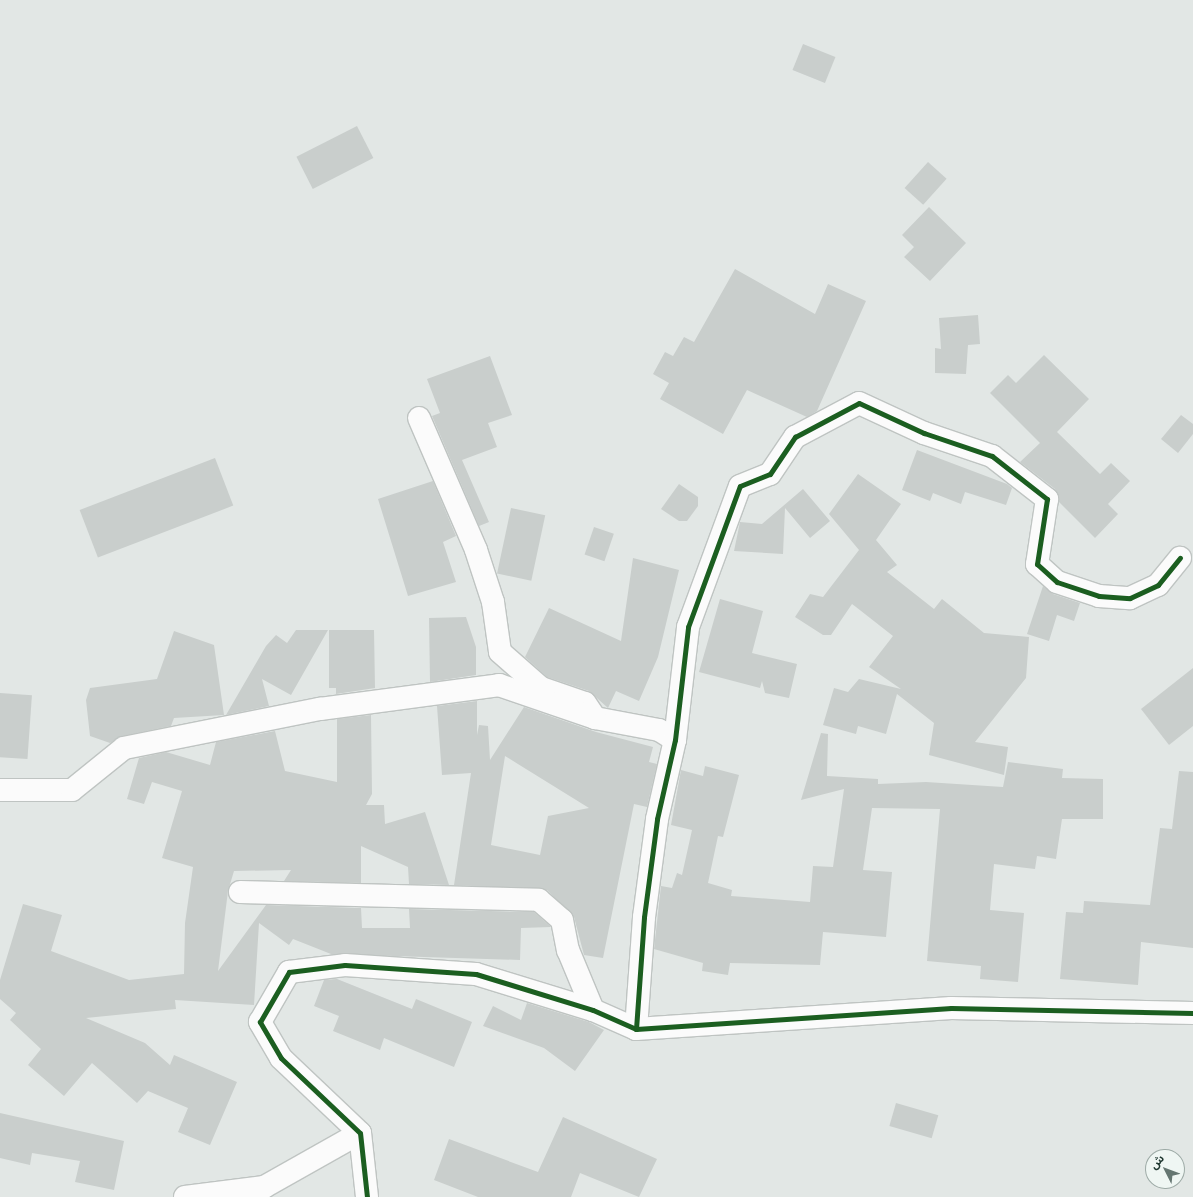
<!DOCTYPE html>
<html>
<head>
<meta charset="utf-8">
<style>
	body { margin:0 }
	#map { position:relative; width:1193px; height:1197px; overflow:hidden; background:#e2e7e5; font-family:Arial,"Noto Sans Arabic",sans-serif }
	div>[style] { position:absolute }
	.building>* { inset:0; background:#c9cecc; transform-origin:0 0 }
	.roads { filter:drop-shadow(1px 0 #bfc4c2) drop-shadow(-1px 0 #bfc4c2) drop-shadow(0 1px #bfc4c2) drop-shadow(0 -1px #bfc4c2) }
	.minor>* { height:22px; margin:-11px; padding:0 11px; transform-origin:11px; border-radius:11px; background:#fbfbfb }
	.cycleway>* { height:5px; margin:-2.5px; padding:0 2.5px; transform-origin:2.5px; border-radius:2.5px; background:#1b5e20 }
	span { translate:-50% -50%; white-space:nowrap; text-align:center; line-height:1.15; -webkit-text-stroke:3.5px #eff6f3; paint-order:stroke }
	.north { position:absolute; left:1145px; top:1149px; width:40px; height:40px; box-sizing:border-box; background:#eff6f3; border:1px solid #9daaa6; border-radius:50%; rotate:312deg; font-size:11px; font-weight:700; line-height:16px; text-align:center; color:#213932 }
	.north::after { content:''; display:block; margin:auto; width:14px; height:18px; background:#657671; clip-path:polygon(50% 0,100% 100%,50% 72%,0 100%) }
</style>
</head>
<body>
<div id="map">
	<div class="building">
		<i style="left:803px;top:44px;width:35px;height:28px;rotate:22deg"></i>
		<i style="left:357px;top:126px;width:36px;height:68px;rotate:63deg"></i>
		<i style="left:928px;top:162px;width:25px;height:35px;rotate:42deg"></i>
		<i style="clip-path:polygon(929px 207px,966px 243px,930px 281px,904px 257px,914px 247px,902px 235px)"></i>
		<i style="clip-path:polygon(735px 269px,815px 314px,828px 284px,866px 301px,817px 411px,807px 417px,747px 390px,723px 434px,660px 399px,669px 383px,653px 374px,665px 352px,673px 356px,684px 337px,694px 342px)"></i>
		<i style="clip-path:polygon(978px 315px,980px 344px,968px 345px,966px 374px,935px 373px,935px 348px,941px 349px,939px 318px)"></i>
		<i style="clip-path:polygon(1044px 355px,1089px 399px,1057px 432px,1100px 474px,1111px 463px,1130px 481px,1108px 504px,1118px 514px,1095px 538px,1059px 502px,1055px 489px,1020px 462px,1040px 443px,990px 393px,1008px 375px,1016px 383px)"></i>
		<i style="clip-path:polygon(490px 356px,512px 415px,488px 423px,497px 447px,462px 460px,489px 522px,479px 526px,432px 416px,440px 413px,427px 379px)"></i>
		<i style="clip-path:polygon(1181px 415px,1193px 424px,1193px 434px,1178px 453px,1161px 439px)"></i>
		<i style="clip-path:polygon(917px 450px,1007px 484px,1012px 488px,1006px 505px,965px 492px,961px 504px,933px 493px,930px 501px,902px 490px)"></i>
		<i style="left:215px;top:458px;width:51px;height:145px;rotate:69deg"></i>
		<i style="clip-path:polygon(858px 474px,901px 504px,876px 540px,897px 565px,887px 572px,934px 609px,942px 599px,984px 633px,1029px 637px,1026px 678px,975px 742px,1008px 747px,1004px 775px,929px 755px,934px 723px,897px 694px,886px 734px,858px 726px,856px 734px,823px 725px,834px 688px,848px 692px,859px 679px,901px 689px,869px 667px,893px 636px,856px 607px,852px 604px,831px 635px,823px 635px,795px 617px,810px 594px,823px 597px,859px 550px,829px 514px)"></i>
		<i style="clip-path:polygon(433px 481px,456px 536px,443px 542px,456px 582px,408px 596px,378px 499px)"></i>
		<i style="clip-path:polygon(679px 484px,698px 497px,698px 506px,687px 521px,679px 521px,661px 509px)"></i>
		<i style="clip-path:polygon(803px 489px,830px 521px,810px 538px,785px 508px,783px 554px,734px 551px,740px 522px,762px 524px)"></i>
		<i style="left:511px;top:508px;width:35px;height:67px;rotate:12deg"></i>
		<i style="left:594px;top:527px;width:21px;height:29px;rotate:19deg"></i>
		<i style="clip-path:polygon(633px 558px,679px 570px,658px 657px,639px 701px,616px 691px,608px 708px,589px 691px,547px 677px,525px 657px,549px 608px,621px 641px)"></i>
		<i style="clip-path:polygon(1043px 586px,1053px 594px,1080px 603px,1074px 621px,1057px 615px,1049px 641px,1027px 634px)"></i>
		<i style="clip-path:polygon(720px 599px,763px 611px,752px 653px,797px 664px,789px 698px,765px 693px,762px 681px,760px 688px,699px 672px)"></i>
		<i style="clip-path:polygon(466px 617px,476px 647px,476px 675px,430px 682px,429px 618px)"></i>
		<i style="clip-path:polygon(296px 630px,328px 630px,291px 695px,262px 679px,269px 706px,226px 715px,266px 646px,276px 635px,287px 643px)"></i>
		<i style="clip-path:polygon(329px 630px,374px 630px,375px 688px,336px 694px,336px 688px,329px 688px)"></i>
		<i style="clip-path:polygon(174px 631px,214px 645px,224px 715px,174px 718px,171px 726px,122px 736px,110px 743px,90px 736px,86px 700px,90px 688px,157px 679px)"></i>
		<i style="clip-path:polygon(1193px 668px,1193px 726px,1169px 745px,1141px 709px)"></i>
		<i style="left:0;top:693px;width:32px;height:64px;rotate:4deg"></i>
		<i style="clip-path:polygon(evenodd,477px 701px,477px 735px,479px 725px,488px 726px,490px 760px,524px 707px,596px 732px,653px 747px,649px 762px,657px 764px,647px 807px,634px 804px,603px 958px,584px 955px,574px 917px,547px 890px,454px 885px,471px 773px,442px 775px,437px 706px,477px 701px,505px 756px,589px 808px,548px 816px,540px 855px,491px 845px,505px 756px)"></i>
		<i style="clip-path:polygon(371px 715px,372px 794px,366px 805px,384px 805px,385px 824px,425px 812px,449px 885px,409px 884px,408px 867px,361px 846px,361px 883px,284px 881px,291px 870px,234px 871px,228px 891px,218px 971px,266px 905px,361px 908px,362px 928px,410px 928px,409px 909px,534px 912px,551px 927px,521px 928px,520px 960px,331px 954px,293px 939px,289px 945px,259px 923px,254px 1005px,175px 1000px,176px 1009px,86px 1018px,145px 1043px,170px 1065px,174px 1055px,237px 1082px,210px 1145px,178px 1132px,188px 1108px,148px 1091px,137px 1103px,92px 1063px,64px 1096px,28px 1065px,41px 1049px,10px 1020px,16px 1013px,0 999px,0 980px,23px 904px,62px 915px,51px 951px,129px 980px,184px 974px,185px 923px,193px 867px,162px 858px,182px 791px,152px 782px,144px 804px,127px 799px,139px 758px,166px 752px,210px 765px,216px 742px,275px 731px,285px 771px,337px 782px,337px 719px)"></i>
		<i style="clip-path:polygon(821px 733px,828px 734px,827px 776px,878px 779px,878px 784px,926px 782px,1003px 787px,1008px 762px,1063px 769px,1062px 778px,1103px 779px,1103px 819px,1062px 819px,1056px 859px,1037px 856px,1035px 869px,994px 864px,990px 910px,1024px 913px,1018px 982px,980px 979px,981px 966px,927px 961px,940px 809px,872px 808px,863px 870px,892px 872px,886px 937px,823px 932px,820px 965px,730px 963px,728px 975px,702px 971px,703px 963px,654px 949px,661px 886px,672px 888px,677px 873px,682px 875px,692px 830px,671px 825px,681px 770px,703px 776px,705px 766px,739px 775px,723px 837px,718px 836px,708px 883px,732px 890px,731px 896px,810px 902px,813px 866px,833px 867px,844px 789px,801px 800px)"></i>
		<i style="clip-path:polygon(1179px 771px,1193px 772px,1193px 948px,1141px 942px,1138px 985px,1060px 979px,1066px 912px,1083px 913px,1084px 901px,1150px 905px,1160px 828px,1172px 829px)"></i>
		<i style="clip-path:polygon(337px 979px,412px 1009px,416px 999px,472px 1022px,454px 1067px,384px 1038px,380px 1050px,333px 1031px,339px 1016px,314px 1006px,324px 980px)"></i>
		<i style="clip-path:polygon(527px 1003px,589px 1022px,604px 1030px,575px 1071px,544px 1048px,483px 1026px,493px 1006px,521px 1020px)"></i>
		<i style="left:896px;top:1103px;width:44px;height:24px;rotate:16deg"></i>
		<i style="clip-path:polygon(0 1113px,124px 1141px,114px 1190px,75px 1182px,80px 1161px,32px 1153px,30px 1165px,0 1158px)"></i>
		<i style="clip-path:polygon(563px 1117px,657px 1159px,639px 1197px,580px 1173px,571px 1197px,478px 1197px,434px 1180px,449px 1139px,538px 1172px)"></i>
	</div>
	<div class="roads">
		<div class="minor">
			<i style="left:419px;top:418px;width:144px;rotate:66.6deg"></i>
			<i style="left:476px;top:550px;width:55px;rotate:71.9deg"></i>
			<i style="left:493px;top:602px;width:50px;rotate:82deg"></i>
			<i style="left:500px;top:652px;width:55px;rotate:41.3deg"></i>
			<i style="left:541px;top:688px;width:46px;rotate:18.8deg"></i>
			<i style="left:585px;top:703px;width:18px;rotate:56deg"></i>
			<i style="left:595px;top:718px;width:65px;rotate:10.6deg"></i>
			<i style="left:659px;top:730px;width:19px;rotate:32deg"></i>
			<i style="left:0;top:790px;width:72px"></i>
			<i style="left:72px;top:790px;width:67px;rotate:-38.9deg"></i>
			<i style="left:124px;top:748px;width:200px;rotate:-11.3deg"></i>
			<i style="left:320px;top:709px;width:181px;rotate:-7.6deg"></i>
			<i style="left:499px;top:685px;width:102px;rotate:19deg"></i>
			<i style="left:240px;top:892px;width:299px;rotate:1.5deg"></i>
			<i style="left:539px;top:900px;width:30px;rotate:41deg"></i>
			<i style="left:562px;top:920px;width:31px;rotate:79deg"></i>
			<i style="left:568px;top:950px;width:65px;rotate:67.4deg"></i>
			<i style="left:636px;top:1029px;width:112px;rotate:-85.9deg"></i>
			<i style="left:644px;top:917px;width:99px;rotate:-82.4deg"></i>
			<i style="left:657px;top:819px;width:81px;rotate:-77.2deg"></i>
			<i style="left:675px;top:740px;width:114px;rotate:-83.4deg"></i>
			<i style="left:688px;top:627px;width:150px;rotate:-69.8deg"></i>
			<i style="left:740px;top:486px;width:32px;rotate:-22deg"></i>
			<i style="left:770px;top:474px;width:45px;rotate:-56deg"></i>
			<i style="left:795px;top:437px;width:72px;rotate:-28deg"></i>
			<i style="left:859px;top:403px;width:72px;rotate:24.8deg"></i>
			<i style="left:924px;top:433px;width:72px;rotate:18.7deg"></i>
			<i style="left:992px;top:456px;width:70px;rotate:38deg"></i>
			<i style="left:1047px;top:499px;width:66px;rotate:98.7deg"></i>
			<i style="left:1037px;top:564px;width:27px;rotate:42deg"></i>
			<i style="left:1057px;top:582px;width:44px;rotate:18.4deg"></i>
			<i style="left:1099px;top:596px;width:31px;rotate:4deg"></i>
			<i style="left:1130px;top:598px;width:31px;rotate:-25deg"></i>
			<i style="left:1158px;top:585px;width:35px;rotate:-51deg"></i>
			<i style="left:185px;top:1197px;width:80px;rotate:-7.2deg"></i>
			<i style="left:264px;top:1187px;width:110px;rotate:-29.4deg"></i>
			<i style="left:367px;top:1197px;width:64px;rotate:-96.2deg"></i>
			<i style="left:360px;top:1133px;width:109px;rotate:-136.5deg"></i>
			<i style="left:281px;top:1058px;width:42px;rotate:-120.3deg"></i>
			<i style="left:260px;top:1022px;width:58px;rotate:-59.9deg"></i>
			<i style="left:289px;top:972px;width:56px;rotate:-7.1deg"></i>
			<i style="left:345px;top:965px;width:131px;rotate:3.9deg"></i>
			<i style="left:476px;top:974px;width:122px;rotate:17.1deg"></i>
			<i style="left:593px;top:1010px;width:47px;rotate:23.8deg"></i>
			<i style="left:636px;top:1029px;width:316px;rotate:-3.8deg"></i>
			<i style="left:951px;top:1008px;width:242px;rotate:1.2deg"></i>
		</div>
	</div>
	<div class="cycleway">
		<i style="left:636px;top:1029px;width:112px;rotate:-85.9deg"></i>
		<i style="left:644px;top:917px;width:99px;rotate:-82.4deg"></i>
		<i style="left:657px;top:819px;width:81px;rotate:-77.2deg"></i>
		<i style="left:675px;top:740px;width:114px;rotate:-83.4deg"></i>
		<i style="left:688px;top:627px;width:150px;rotate:-69.8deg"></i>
		<i style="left:740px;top:486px;width:32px;rotate:-22deg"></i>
		<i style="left:770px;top:474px;width:45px;rotate:-56deg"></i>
		<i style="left:795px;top:437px;width:72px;rotate:-28deg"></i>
		<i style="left:859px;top:403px;width:72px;rotate:24.8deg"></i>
		<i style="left:924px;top:433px;width:72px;rotate:18.7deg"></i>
		<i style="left:992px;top:456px;width:70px;rotate:38deg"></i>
		<i style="left:1047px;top:499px;width:66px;rotate:98.7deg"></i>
		<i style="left:1037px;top:564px;width:27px;rotate:42deg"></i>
		<i style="left:1057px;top:582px;width:44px;rotate:18.4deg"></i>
		<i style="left:1099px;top:596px;width:31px;rotate:4deg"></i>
		<i style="left:1130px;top:598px;width:31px;rotate:-25deg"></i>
		<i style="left:1158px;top:585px;width:35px;rotate:-51deg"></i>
		<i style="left:367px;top:1197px;width:64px;rotate:-96.2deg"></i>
		<i style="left:360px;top:1133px;width:109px;rotate:-136.5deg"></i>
		<i style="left:281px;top:1058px;width:42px;rotate:-120.3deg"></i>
		<i style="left:260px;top:1022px;width:58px;rotate:-59.9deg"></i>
		<i style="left:289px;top:972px;width:56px;rotate:-7.1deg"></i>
		<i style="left:345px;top:965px;width:131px;rotate:3.9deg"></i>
		<i style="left:476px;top:974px;width:122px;rotate:17.1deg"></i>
		<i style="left:593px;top:1010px;width:47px;rotate:23.8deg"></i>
		<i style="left:636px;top:1029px;width:316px;rotate:-3.8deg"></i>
		<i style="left:951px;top:1008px;width:242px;rotate:1.2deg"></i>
	</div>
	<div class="north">ش</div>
</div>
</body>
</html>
